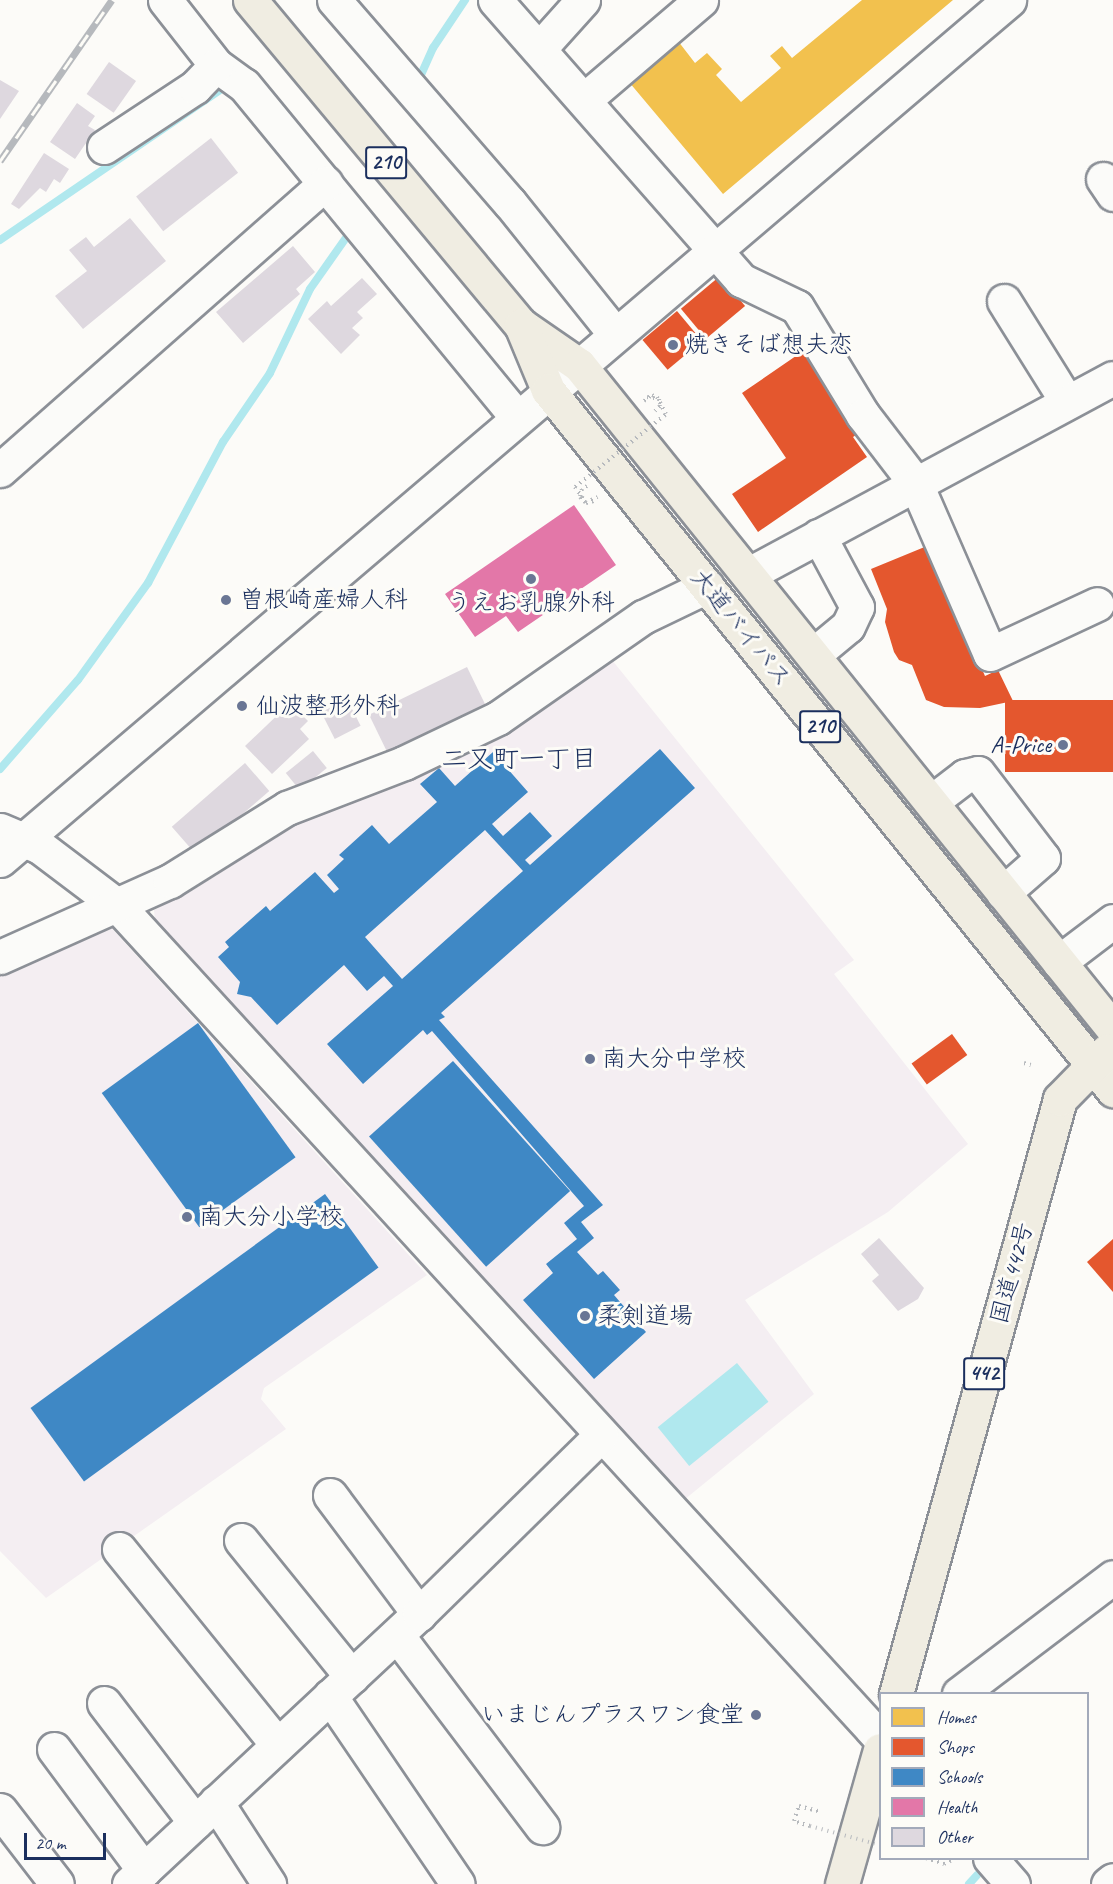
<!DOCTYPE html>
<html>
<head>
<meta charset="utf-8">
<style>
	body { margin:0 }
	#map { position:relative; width:1113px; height:1884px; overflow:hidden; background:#fcfbf8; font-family:Caveat,"Klee One",sans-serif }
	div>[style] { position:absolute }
	.built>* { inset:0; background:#f4eef2 }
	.water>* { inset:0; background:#b0e8ee; transform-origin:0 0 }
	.homes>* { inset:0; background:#f2c14e }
	.shops>* { inset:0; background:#e4572e; transform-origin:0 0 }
	.schools>* { inset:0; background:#3f88c5; transform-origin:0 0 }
	.health>* { inset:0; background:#e377a8 }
	.stream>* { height:8px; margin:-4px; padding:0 4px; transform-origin:4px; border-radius:4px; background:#b0e8ee }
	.building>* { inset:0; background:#ded8df; transform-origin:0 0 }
	.path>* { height:4px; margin-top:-2px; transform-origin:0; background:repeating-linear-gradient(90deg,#b6b9bd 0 1.5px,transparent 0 6px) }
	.roads { filter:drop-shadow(2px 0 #8c9097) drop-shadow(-2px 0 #8c9097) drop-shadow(0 2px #8c9097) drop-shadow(0 -2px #8c9097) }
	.minor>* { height:33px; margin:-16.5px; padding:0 16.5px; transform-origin:16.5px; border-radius:16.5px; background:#fbfbf9 }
	.highway>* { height:33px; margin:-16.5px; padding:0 16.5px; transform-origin:16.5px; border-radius:16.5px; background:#f0ede2 }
	.rail>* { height:7px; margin-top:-3.5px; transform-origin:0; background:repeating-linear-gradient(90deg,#fdfcf7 0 14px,#b6b9bd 0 28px); box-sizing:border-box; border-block:2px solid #b6b9bd }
	.path-bridge>* { height:4px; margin-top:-2px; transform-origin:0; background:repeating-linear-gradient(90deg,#b6b9bd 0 1.5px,transparent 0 6px) }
	.dots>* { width:16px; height:16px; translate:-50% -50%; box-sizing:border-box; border:3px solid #fdfcf7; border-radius:50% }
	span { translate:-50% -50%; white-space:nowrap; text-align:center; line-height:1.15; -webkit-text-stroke:6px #fdfcf7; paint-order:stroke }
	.shield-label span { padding:2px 4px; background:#fdfcf7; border:2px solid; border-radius:4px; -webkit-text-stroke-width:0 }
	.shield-label { font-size:22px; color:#1b2f5e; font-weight:700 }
	.poi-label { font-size:24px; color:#1b2f5e }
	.left { translate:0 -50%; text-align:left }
	.right { translate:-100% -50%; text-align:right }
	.street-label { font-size:24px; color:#1b2f5e }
	.neighbourhood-label { font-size:26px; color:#1b2f5e }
	.legend { position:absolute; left:879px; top:1692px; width:210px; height:168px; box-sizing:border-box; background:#fdfcf7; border:2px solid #a3aaba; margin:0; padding:8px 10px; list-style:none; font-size:18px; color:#1b2f5e }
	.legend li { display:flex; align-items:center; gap:12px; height:30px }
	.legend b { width:30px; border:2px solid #a3aaba }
	.scale { position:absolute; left:24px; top:1833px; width:82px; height:27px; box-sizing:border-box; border:3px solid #1b2f5e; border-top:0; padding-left:8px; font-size:18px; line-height:21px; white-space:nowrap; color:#1b2f5e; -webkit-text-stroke:4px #fdfcf7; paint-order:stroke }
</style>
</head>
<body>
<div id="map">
	<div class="built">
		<i style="clip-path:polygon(608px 655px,854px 960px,834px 974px,968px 1144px,888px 1212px,745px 1300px,814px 1394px,679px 1504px,155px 921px,154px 910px,216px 876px,296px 819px)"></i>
		<i style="clip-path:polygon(106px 922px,427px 1275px,264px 1388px,261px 1399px,286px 1429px,46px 1598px,0 1551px,0 962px,66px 933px,73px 946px)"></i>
	</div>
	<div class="water">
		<i style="left:737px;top:1363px;width:50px;height:102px;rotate:51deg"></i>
	</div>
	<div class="homes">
		<i style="clip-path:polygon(862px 0,953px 0,723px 194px,629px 82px,678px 41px,695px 63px,707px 53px,722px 69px,716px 75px,741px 102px,781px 68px,770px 56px,782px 46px,792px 58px)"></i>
	</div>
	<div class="shops">
		<i style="left:720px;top:276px;width:39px;height:51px;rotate:50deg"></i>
		<i style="left:677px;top:311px;width:39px;height:45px;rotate:50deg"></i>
		<i style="clip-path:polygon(809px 347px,865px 429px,853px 437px,867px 457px,758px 532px,732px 494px,786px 458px,742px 393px)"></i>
		<i style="clip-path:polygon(927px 546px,985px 676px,998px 670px,1013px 701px,980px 708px,944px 707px,926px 700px,912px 665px,899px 660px,894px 652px,885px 622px,887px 609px,871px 569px)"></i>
		<i style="left:1113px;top:700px;width:72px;height:108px;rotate:90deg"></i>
		<i style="left:952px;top:1034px;width:26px;height:50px;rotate:54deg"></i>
		<i style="clip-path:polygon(1113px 1239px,1113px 1292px,1087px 1262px)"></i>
	</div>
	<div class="schools">
		<i style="clip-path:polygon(evenodd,660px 749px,695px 788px,441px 1013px,445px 1017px,439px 1020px,603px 1205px,581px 1222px,594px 1238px,577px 1252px,598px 1275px,603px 1271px,620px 1290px,614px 1295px,646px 1332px,594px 1379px,523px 1300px,553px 1273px,546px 1264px,577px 1239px,564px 1223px,584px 1206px,432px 1031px,427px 1035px,423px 1030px,363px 1084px,327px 1044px,393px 986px,384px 976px,367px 991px,344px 965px,277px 1025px,251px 997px,237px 994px,240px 982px,218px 957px,229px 947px,225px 942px,266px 906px,270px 911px,315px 872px,334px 893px,339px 889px,327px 875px,344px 859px,339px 855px,372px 825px,389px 844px,437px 802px,420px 784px,439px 768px,455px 786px,493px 752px,528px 792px,492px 824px,503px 836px,530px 812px,552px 836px,525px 860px,530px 865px,660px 749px,485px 830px,523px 871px,402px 979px,365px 937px,485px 830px)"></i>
		<i style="left:198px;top:1023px;width:166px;height:119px;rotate:54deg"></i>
		<i style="left:453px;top:1061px;width:175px;height:113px;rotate:48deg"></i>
		<i style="left:325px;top:1194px;width:91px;height:364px;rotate:54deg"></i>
	</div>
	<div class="health">
		<i style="clip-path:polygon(574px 505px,616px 565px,518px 632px,506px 616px,475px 637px,445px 594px)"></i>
	</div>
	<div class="stream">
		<i style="left:420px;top:77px;width:32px;rotate:-66deg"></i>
		<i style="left:433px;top:48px;width:58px;rotate:-56.3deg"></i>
		<i style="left:0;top:240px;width:266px;rotate:-34.3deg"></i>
		<i style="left:0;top:769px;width:118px;rotate:-48.8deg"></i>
		<i style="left:78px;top:680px;width:120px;rotate:-54.2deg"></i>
		<i style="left:148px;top:583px;width:160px;rotate:-62deg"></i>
		<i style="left:223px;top:442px;width:83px;rotate:-55.7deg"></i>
		<i style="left:270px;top:373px;width:93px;rotate:-64.5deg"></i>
		<i style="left:310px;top:289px;width:70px;rotate:-54.9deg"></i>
		<i style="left:969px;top:1884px;width:12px;rotate:-48deg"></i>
	</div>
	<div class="building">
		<i style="left:109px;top:62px;width:33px;height:39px;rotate:35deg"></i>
		<i style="clip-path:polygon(0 80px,19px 91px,0 119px)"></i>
		<i style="clip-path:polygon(77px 103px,95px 116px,88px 126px,95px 130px,75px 159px,50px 142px)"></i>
		<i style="left:211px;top:138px;width:44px;height:95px;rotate:52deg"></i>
		<i style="clip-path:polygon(44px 153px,69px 169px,60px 183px,54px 179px,46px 192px,40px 188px,19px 209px,11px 204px)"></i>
		<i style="clip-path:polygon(130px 218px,166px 261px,83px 329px,55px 296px,87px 271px,69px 250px,86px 237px,94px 247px)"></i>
		<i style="clip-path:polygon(293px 246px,315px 272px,296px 289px,300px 294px,243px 343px,216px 312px)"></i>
		<i style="clip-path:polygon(362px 278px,377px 294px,357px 312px,363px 318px,352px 328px,360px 335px,341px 354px,308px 319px,327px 301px,331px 306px)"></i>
		<i style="left:467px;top:667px;width:43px;height:109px;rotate:64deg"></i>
		<i style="left:347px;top:699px;width:30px;height:29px;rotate:63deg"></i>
		<i style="clip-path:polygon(290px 703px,308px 721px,300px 729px,309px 739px,272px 774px,245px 746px)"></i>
		<i style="left:313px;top:751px;width:22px;height:35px;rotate:51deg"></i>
		<i style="left:245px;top:763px;width:37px;height:97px;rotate:49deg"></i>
		<i style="clip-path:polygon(879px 1238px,924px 1288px,918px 1299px,898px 1311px,872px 1281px,879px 1275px,861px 1254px)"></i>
	</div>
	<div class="path">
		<i style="left:647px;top:397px;width:12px;rotate:9deg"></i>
		<i style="left:659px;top:399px;width:7px;rotate:82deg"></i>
		<i style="left:660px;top:406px;width:7px;rotate:135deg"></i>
		<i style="left:644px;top:401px;width:10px;rotate:-37deg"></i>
		<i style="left:652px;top:395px;width:5px;rotate:22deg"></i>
		<i style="left:657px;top:397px;width:19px;rotate:62deg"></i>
		<i style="left:587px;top:486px;width:6px;rotate:149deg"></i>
		<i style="left:582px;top:489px;width:8px;rotate:104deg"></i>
		<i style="left:580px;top:497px;width:8px;rotate:45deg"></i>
		<i style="left:586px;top:503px;width:8px;rotate:-14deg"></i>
		<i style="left:575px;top:487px;width:19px;rotate:55deg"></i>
		<i style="left:586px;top:503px;width:13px;rotate:-29deg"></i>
		<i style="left:1024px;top:1063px;width:7px;rotate:16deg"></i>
		<i style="left:810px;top:1826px;width:17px;rotate:-163deg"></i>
		<i style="left:794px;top:1821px;width:16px;rotate:-72deg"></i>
		<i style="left:799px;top:1806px;width:23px;rotate:15deg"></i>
		<i style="left:926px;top:1858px;width:19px;rotate:18deg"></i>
		<i style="left:944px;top:1864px;width:11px;rotate:-27deg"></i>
	</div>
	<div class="roads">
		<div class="minor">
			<i style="left:165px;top:0;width:83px;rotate:51.9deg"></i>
			<i style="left:216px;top:65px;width:34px;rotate:36deg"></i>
			<i style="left:244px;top:85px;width:430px;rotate:50.6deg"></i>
			<i style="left:334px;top:0;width:269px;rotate:49.1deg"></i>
			<i style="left:510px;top:203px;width:168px;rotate:51.3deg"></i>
			<i style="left:495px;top:0;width:373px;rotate:48.7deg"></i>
			<i style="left:741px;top:280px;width:62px;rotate:25.7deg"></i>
			<i style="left:797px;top:307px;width:127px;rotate:58.6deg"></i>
			<i style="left:863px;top:415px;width:87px;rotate:52.5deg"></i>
			<i style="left:916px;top:484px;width:185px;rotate:66.5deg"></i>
			<i style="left:990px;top:654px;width:118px;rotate:-25deg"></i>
			<i style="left:539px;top:49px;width:66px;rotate:-48.1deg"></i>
			<i style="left:584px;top:100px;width:154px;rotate:-40.5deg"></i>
			<i style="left:104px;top:147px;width:109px;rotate:-33.4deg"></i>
			<i style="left:195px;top:87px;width:30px;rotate:-46deg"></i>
			<i style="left:1103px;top:179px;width:18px;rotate:56deg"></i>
			<i style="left:1004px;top:301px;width:119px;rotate:58deg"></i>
			<i style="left:0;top:470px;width:434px;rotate:-41.4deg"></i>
			<i style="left:749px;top:574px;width:413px;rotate:-28.3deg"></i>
			<i style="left:813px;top:655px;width:45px;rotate:-39.6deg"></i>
			<i style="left:848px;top:626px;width:21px;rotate:-65deg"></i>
			<i style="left:857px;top:607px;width:81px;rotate:-118.2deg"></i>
			<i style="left:931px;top:802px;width:43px;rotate:-37.4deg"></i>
			<i style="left:965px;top:776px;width:13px;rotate:-13deg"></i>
			<i style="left:978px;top:773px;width:107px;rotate:52.6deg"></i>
			<i style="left:1043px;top:858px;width:53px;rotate:138.8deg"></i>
			<i style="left:0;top:830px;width:43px;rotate:23deg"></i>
			<i style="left:40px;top:847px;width:98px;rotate:37.1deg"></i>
			<i style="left:118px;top:906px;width:1128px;rotate:47.51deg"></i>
			<i style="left:0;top:860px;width:1326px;rotate:-40.44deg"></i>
			<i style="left:0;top:957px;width:186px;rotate:-24.1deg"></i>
			<i style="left:170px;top:881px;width:138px;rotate:-32deg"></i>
			<i style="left:287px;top:808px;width:125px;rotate:-21deg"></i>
			<i style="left:404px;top:763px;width:104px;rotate:-25.6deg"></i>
			<i style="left:498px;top:718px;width:177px;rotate:-34.9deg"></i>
			<i style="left:643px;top:617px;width:71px;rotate:-25.8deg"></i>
			<i style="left:1059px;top:962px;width:68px;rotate:-37.2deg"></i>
			<i style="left:330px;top:1495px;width:149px;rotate:53.2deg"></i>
			<i style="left:241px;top:1540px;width:176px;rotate:51deg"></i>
			<i style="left:119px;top:1549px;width:252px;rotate:51deg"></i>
			<i style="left:397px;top:1635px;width:241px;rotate:52.9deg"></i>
			<i style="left:959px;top:1694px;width:193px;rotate:-37.2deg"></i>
			<i style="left:330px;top:1696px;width:227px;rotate:55.8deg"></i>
			<i style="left:104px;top:1703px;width:150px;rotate:52.6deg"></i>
			<i style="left:54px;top:1749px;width:151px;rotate:53.4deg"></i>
			<i style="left:216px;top:1802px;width:98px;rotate:57.1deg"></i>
			<i style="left:0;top:1810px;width:93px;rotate:52.4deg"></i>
			<i style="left:990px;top:1858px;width:35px;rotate:49deg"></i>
			<i style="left:129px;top:1884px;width:396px;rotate:-43deg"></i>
			<i style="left:419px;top:1614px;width:255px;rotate:-44.5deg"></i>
			<i style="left:1108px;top:1884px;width:6px;rotate:-39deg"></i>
		</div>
		<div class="highway">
			<i style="left:250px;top:0;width:423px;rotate:50.2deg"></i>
			<i style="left:521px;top:325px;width:70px;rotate:34.6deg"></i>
			<i style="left:579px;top:365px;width:852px;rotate:51.19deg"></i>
			<i style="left:521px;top:325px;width:70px;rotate:67.4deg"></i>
			<i style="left:548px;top:390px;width:900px;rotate:51.09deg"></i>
			<i style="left:896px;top:1694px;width:617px;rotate:-74.59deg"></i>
			<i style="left:1060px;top:1099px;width:67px;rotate:-45.6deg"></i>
			<i style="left:842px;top:1884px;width:139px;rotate:-74.2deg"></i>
		</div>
	</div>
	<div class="rail">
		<i style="left:0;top:161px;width:196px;rotate:-55.2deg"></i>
	</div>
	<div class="path-bridge">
		<i style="left:575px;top:487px;width:117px;rotate:-38.7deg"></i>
		<i style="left:810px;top:1826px;width:73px;rotate:15.2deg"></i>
	</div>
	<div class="dots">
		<i style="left:673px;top:345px;background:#6a7694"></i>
		<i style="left:531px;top:579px;background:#6a7694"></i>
		<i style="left:226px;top:600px;background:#6a7694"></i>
		<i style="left:242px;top:706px;background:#6a7694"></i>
		<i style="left:1063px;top:745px;background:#6a7694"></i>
		<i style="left:590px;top:1059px;background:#6a7694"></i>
		<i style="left:187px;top:1217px;background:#6a7694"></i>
		<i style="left:585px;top:1316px;background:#6a7694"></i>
		<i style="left:756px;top:1715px;background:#6a7694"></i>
	</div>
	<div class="shield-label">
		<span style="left:386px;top:163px">210</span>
		<span style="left:820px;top:727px">210</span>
		<span style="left:984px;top:1374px">442</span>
	</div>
	<div class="poi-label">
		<span class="left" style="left:685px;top:345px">焼きそば想夫恋</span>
		<span class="left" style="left:240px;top:600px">曽根崎産婦人科</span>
		<span style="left:531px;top:603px">うえお乳腺外科</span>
		<span class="left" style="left:256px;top:706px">仙波整形外科</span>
		<span class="right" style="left:1051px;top:745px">A-Price</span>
		<span class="left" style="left:602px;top:1059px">南大分中学校</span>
		<span class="left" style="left:199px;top:1217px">南大分小学校</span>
		<span class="left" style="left:597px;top:1316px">柔剣道場</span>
		<span class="right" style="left:744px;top:1715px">いまじんプラスワン食堂</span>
	</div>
	<div class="street-label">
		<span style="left:741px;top:628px;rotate:51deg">大道バイパス</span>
		<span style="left:1012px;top:1273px;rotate:-75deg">国道442号</span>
	</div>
	<div class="neighbourhood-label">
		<span style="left:519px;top:759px">二又町一丁目</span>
	</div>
	<ul class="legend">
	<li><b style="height:16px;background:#f2c14e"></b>Homes</li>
	<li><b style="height:16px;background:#e4572e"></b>Shops</li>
	<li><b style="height:16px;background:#3f88c5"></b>Schools</li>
	<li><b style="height:16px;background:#e377a8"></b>Health</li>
	<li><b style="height:16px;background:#ded8df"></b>Other</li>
	</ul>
	<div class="scale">20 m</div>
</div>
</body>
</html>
